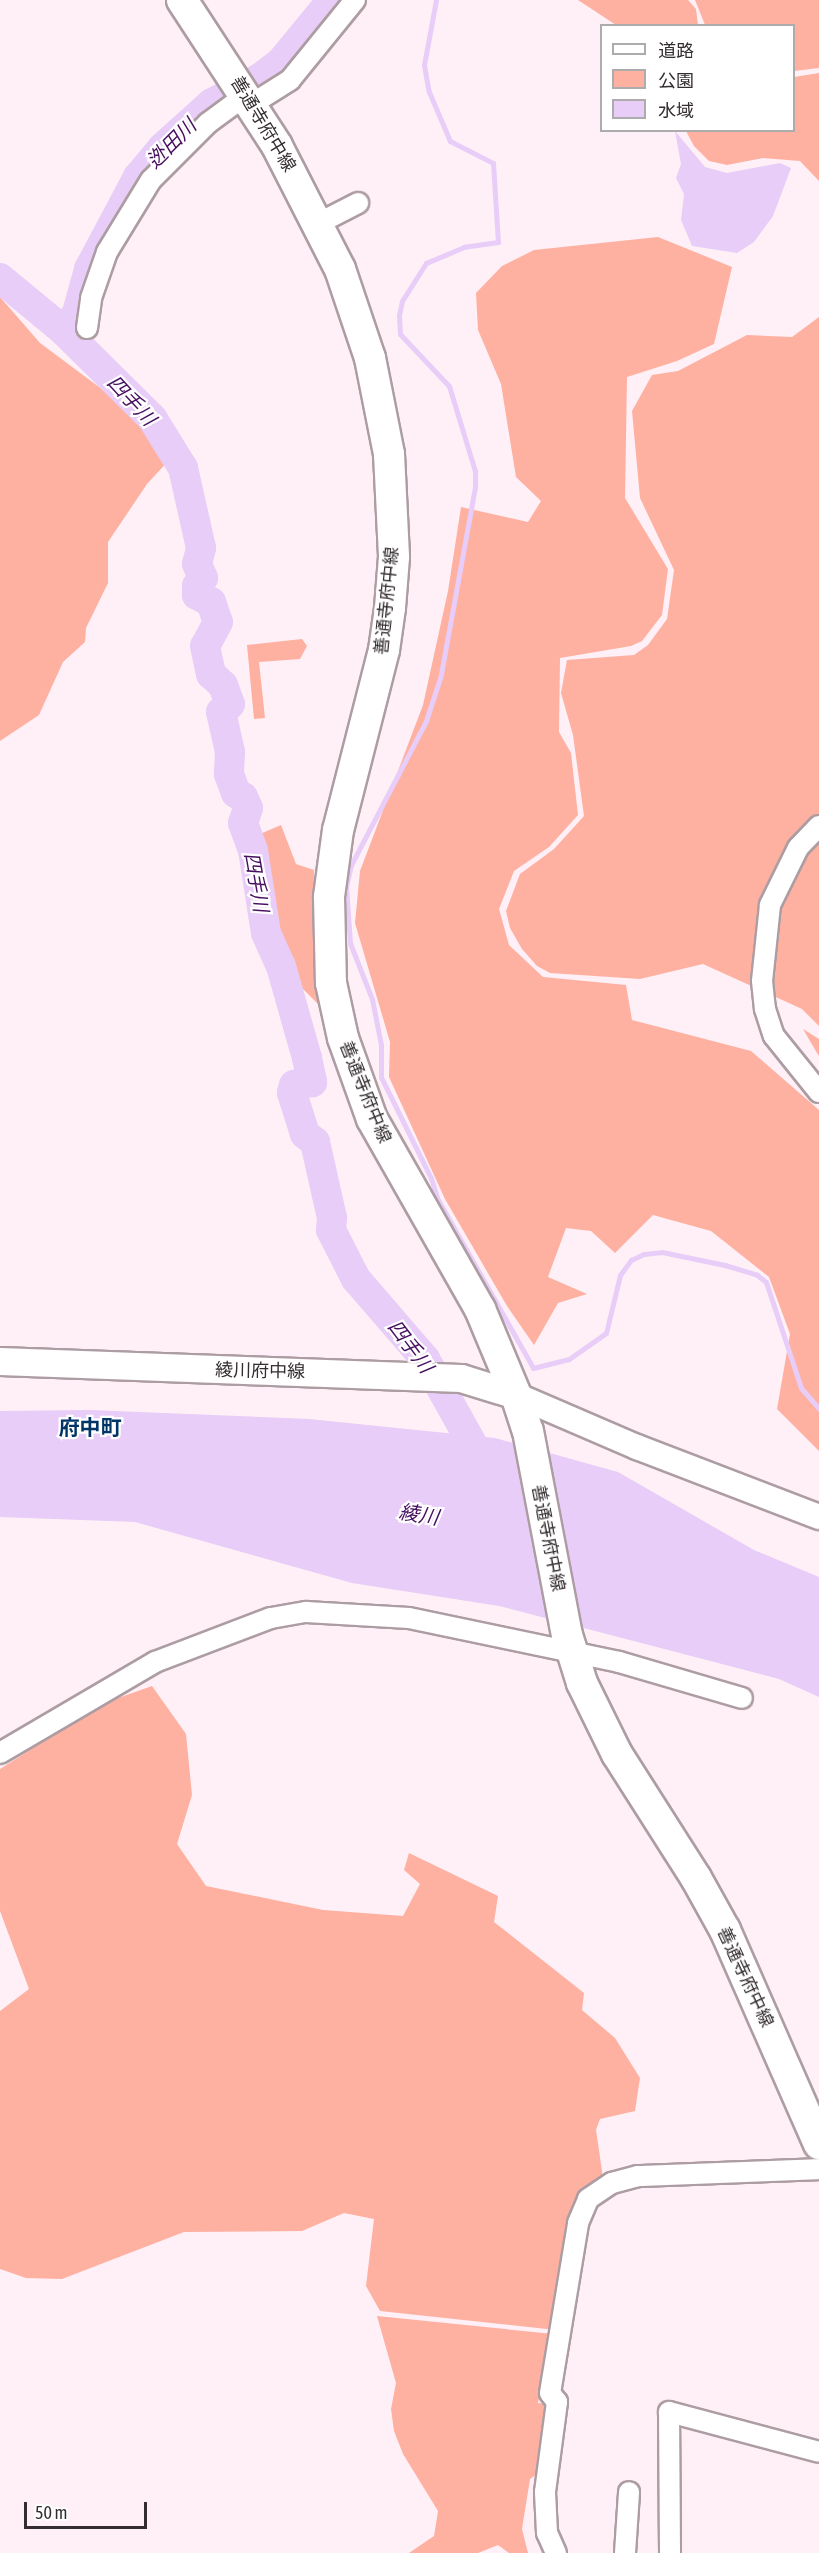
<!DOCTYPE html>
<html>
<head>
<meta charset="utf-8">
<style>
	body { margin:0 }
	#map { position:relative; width:819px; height:2553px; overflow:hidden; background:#fef0f6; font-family:"Asap Condensed","Noto Sans JP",sans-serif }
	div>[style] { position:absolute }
	.green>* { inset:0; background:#feb0a1 }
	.water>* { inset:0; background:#e7cdf7 }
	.stream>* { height:5px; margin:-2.5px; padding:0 2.5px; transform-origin:2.5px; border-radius:2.5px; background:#e7cdf7 }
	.river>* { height:30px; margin:-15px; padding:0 15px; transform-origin:15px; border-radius:15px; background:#e7cdf7 }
	.roads { filter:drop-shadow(2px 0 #ad9da3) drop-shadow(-2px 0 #ad9da3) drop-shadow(0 2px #ad9da3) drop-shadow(0 -2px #ad9da3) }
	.minor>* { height:20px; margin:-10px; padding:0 10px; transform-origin:10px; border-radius:10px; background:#fff }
	.tertiary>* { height:24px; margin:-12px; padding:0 12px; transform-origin:12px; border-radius:12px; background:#fff }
	.secondary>* { height:27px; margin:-13.5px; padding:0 13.5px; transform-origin:13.5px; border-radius:13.5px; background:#fff }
	.primary>* { height:30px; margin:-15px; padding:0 15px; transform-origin:15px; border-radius:15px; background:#fff }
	span { translate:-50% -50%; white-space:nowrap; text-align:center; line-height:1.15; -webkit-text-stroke:4.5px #fff; paint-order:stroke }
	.street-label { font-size:18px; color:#332d2f }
	.water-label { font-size:20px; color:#470e60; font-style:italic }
	.quarter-label { font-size:21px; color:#013566; font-weight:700 }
	.legend { position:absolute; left:600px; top:24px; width:195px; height:108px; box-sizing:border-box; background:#fff; border:2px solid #adabac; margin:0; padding:8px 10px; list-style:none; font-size:18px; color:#332d2f }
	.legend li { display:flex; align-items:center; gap:12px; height:30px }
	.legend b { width:30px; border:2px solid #adabac }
	.scale { position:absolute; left:24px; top:2502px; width:123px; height:27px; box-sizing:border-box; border:3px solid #332d2f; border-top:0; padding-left:8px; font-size:18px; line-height:21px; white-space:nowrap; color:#332d2f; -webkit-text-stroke:4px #fff; paint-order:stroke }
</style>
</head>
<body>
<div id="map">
	<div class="green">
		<i style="clip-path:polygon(578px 0,688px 0,696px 9px,698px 25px,616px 25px)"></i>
		<i style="clip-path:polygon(695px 0,819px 0,819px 68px,794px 71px,794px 26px,705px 25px)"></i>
		<i style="clip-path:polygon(819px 73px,819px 181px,800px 161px,763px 158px,727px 165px,709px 161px,694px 146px,686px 131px,794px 130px,794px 77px)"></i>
		<i style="clip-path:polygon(658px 237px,732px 267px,714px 344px,677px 361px,627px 377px,625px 498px,668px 569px,662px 615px,642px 641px,631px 646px,560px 658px,559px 732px,571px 753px,578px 815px,549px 847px,514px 871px,499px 909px,509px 945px,543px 977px,626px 985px,632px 1020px,751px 1051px,819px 1110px,819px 1451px,777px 1409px,790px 1334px,769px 1277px,711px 1231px,653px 1215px,615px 1253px,591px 1231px,566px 1228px,548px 1277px,587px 1294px,558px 1303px,534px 1345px,507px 1306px,445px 1199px,389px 1077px,390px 1042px,355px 923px,360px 871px,423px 705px,448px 591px,461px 507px,528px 522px,541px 501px,516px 477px,501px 384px,478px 330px,476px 293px,502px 266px,534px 250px)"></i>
		<i style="clip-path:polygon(0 297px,40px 343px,146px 422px,170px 459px,147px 484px,108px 542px,108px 583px,86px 628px,85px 642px,63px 662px,39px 715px,0 741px)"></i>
		<i style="clip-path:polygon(819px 317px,819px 1026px,802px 1009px,703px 964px,640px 979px,550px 973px,537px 966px,522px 949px,510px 928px,506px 911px,520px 874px,554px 849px,584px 816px,573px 735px,561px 693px,567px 660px,634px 655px,648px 645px,667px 619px,674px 570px,640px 498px,632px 411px,652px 375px,678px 371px,747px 335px,792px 337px)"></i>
		<i style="clip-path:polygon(302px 639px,307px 646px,300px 659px,259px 662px,265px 718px,254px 719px,247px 645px)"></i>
		<i style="clip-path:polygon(281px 825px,296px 864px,314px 870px,313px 947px,319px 1005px,295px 981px,276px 923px,260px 834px)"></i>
		<i style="clip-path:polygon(803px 1029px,819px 1039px,819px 1056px,817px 1053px)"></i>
		<i style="clip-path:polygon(152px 1686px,186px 1734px,192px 1795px,177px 1844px,206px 1886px,323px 1910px,403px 1916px,420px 1884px,404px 1870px,409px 1853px,498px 1896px,494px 1922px,584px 1993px,582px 2010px,615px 2038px,640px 2078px,635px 2111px,600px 2119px,596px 2130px,603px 2178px,579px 2195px,556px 2330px,380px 2311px,366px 2286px,374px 2219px,344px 2213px,302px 2231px,184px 2232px,62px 2279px,26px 2278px,0 2269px,0 2011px,29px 1989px,0 1911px,0 1769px,104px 1703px)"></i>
		<i style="clip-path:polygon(377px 2316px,553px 2334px,538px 2403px,549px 2404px,540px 2472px,530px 2479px,522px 2529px,528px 2553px,509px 2553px,498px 2545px,478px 2553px,409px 2553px,434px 2536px,438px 2511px,403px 2454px,394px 2431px,391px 2409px,396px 2383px)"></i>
	</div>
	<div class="water">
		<i style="clip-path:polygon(675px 131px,705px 167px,727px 173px,780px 163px,791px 168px,773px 216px,754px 242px,737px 253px,692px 246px,681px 220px,684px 194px,676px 178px,681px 164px)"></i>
		<i style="clip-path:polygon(90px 1410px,309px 1419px,495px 1438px,618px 1472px,754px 1550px,819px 1577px,819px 1697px,779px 1679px,499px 1606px,352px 1583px,135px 1522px,0 1517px,0 1411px)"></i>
	</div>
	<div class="stream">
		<i style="left:436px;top:0;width:66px;rotate:100.5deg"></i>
		<i style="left:424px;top:65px;width:27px;rotate:80deg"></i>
		<i style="left:429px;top:92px;width:53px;rotate:66.8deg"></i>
		<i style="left:450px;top:141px;width:48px;rotate:27.1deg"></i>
		<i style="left:493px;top:163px;width:79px;rotate:86.4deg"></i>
		<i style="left:498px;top:242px;width:34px;rotate:172deg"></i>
		<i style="left:464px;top:247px;width:41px;rotate:157.2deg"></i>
		<i style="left:426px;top:263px;width:45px;rotate:122.3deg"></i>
		<i style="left:402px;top:301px;width:14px;rotate:102deg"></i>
		<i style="left:399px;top:315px;width:19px;rotate:87deg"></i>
		<i style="left:400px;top:334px;width:71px;rotate:46.7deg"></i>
		<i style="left:449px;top:386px;width:89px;rotate:73deg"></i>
		<i style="left:475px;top:471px;width:16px;rotate:90deg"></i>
		<i style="left:475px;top:487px;width:191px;rotate:100.3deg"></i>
		<i style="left:441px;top:675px;width:48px;rotate:108.1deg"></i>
		<i style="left:426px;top:721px;width:162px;rotate:117.5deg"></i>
		<i style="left:351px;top:865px;width:22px;rotate:103deg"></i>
		<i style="left:346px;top:886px;width:57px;rotate:86deg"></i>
		<i style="left:350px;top:943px;width:60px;rotate:68.6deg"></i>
		<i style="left:372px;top:999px;width:47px;rotate:78.9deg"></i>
		<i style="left:381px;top:1045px;width:32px;rotate:90deg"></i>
		<i style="left:381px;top:1077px;width:113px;rotate:63.7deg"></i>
		<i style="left:431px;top:1178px;width:21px;rotate:73deg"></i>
		<i style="left:437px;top:1198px;width:195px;rotate:60.5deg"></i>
		<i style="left:533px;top:1368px;width:37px;rotate:-14deg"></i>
		<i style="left:569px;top:1359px;width:45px;rotate:-35.1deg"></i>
		<i style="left:606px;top:1333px;width:60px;rotate:-76.4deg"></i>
		<i style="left:620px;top:1275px;width:19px;rotate:-54deg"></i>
		<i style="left:631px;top:1260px;width:14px;rotate:-25deg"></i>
		<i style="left:644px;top:1254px;width:18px;rotate:-6deg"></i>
		<i style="left:662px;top:1252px;width:64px;rotate:11.7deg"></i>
		<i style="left:725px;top:1265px;width:34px;rotate:17deg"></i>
		<i style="left:757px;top:1275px;width:11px;rotate:38deg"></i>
		<i style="left:766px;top:1282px;width:112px;rotate:71.7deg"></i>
		<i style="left:801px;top:1388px;width:28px;rotate:49deg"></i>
	</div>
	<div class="river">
		<i style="left:0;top:278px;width:83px;rotate:39.6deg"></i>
		<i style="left:64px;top:331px;width:124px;rotate:44.7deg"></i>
		<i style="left:152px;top:418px;width:59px;rotate:58.2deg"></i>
		<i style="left:183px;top:468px;width:82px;rotate:77.3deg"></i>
		<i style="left:201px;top:548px;width:16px;rotate:104deg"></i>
		<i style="left:197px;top:564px;width:15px;rotate:67deg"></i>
		<i style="left:203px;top:578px;width:10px;rotate:127deg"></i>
		<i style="left:197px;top:586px;width:9px;rotate:90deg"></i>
		<i style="left:197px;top:595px;width:16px;rotate:27deg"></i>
		<i style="left:211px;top:602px;width:21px;rotate:71deg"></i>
		<i style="left:218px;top:622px;width:27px;rotate:118deg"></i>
		<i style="left:205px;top:646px;width:29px;rotate:78deg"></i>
		<i style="left:211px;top:674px;width:16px;rotate:43deg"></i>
		<i style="left:223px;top:685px;width:20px;rotate:70deg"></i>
		<i style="left:230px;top:704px;width:12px;rotate:138deg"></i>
		<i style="left:221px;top:712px;width:41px;rotate:77.3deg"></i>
		<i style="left:230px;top:752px;width:22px;rotate:93deg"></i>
		<i style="left:229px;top:774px;width:20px;rotate:70deg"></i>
		<i style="left:236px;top:793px;width:8px;rotate:30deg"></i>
		<i style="left:243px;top:797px;width:12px;rotate:66deg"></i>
		<i style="left:248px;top:808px;width:16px;rotate:108deg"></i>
		<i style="left:243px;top:823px;width:29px;rotate:70deg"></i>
		<i style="left:253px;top:850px;width:84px;rotate:81.1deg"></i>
		<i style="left:266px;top:933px;width:36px;rotate:66deg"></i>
		<i style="left:281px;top:966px;width:96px;rotate:74.2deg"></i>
		<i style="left:307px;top:1058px;width:25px;rotate:78deg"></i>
		<i style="left:312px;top:1082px;width:18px;rotate:171deg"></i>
		<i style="left:294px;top:1085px;width:8px;rotate:104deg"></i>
		<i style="left:292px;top:1093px;width:43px;rotate:72.4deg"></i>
		<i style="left:305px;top:1134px;width:13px;rotate:39deg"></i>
		<i style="left:315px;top:1142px;width:78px;rotate:77.4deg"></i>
		<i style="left:332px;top:1218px;width:12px;rotate:95deg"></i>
		<i style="left:331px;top:1230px;width:55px;rotate:63deg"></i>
		<i style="left:356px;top:1279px;width:106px;rotate:49.2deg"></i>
		<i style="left:425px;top:1359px;width:113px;rotate:60.9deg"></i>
		<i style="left:480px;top:1458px;width:15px;rotate:94deg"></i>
		<i style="left:64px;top:331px;width:22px;rotate:-54deg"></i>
		<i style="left:77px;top:313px;width:46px;rotate:-74.7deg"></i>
		<i style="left:89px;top:269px;width:104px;rotate:-62deg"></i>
		<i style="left:138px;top:177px;width:38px;rotate:-50deg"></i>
		<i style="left:162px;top:148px;width:67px;rotate:-42deg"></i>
		<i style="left:212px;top:103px;width:54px;rotate:-27.5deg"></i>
		<i style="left:260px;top:78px;width:26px;rotate:-37deg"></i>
		<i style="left:281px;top:62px;width:80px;rotate:-50.6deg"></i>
	</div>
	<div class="roads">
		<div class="minor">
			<i style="left:252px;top:104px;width:45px;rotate:-32.3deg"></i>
			<i style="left:290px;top:80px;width:103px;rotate:-50.9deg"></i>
			<i style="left:319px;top:223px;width:44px;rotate:-27.1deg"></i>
			<i style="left:87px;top:328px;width:30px;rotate:-82deg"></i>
			<i style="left:91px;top:298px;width:49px;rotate:-70.8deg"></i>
			<i style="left:107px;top:252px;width:84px;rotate:-58.6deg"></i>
			<i style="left:151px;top:180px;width:81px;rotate:-45deg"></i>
			<i style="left:208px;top:123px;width:47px;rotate:-36.4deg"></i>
			<i style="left:819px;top:826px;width:30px;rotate:134deg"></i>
			<i style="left:798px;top:848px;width:64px;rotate:116.2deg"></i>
			<i style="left:770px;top:905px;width:76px;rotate:96deg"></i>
			<i style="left:762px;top:981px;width:28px;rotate:84deg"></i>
			<i style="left:765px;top:1009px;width:28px;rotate:72deg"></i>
			<i style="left:774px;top:1036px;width:72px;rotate:51.2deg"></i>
			<i style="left:0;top:1753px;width:180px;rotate:-30.4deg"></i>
			<i style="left:155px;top:1662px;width:124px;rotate:-20.8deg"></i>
			<i style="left:271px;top:1618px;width:36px;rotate:-10deg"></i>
			<i style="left:306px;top:1612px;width:103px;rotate:3.3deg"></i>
			<i style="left:409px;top:1618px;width:215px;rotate:11.8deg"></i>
			<i style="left:619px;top:1662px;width:128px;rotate:16.3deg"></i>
			<i style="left:556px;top:2553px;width:22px;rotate:-114deg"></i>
			<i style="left:547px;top:2533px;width:41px;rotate:-92.8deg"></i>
			<i style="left:545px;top:2492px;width:91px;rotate:-82.4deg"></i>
			<i style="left:557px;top:2402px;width:11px;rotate:-128deg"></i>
			<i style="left:550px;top:2393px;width:172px;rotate:-80.6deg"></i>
			<i style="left:578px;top:2223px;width:26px;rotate:-67deg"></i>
			<i style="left:588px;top:2199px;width:29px;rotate:-34deg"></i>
			<i style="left:612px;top:2183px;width:27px;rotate:-15deg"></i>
			<i style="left:638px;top:2176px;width:181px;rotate:-2.2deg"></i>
			<i style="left:625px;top:2553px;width:61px;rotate:-86.2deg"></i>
			<i style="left:670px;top:2553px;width:141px;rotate:-90.4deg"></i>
			<i style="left:669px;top:2412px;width:155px;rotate:14.9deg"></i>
		</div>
		<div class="tertiary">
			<i style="left:516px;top:1395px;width:132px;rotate:23.3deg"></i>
			<i style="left:637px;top:1447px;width:195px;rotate:21deg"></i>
		</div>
		<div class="secondary">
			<i style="left:0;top:1361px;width:461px;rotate:2.1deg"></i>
			<i style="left:461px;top:1378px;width:58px;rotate:17.2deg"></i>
		</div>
		<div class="primary">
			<i style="left:182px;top:0;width:174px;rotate:56.9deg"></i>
			<i style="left:277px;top:146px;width:138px;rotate:62.9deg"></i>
			<i style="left:340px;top:269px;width:94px;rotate:71.4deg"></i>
			<i style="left:370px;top:358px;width:98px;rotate:78.8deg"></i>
			<i style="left:389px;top:454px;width:103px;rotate:87.2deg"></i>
			<i style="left:394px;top:557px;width:51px;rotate:94.5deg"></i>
			<i style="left:390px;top:608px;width:42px;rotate:98.1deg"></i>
			<i style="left:384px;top:650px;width:186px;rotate:104.3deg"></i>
			<i style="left:338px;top:830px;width:68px;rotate:97.7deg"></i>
			<i style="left:329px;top:897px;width:86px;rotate:88.7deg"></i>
			<i style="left:331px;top:983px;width:56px;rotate:77.7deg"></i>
			<i style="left:343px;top:1038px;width:86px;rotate:70.3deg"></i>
			<i style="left:372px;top:1119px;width:219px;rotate:60.4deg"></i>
			<i style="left:480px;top:1309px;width:93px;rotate:67.3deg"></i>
			<i style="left:516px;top:1395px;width:38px;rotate:72deg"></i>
			<i style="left:528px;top:1431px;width:208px;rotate:79.2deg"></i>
			<i style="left:567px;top:1635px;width:50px;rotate:72.6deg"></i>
			<i style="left:582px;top:1683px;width:79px;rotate:63.8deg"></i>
			<i style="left:617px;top:1754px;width:147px;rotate:57.5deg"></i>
			<i style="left:696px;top:1878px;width:60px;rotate:60.9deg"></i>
			<i style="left:725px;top:1930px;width:234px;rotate:66.3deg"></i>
		</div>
	</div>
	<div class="street-label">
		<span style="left:263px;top:124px;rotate:59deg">善通寺府中線</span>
		<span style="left:387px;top:601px;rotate:-84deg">善通寺府中線</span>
		<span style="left:365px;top:1092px;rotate:68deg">善通寺府中線</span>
		<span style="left:260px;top:1371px;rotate:1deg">綾川府中線</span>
		<span style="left:548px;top:1538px;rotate:79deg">善通寺府中線</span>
		<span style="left:745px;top:1977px;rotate:65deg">善通寺府中線</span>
	</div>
	<div class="water-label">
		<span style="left:171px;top:143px;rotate:-45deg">迯田川</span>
		<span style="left:132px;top:400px;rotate:47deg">四手川</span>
		<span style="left:257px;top:882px;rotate:80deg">四手川</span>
		<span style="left:411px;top:1346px;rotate:53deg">四手川</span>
		<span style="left:419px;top:1514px;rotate:9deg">綾川</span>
	</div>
	<div class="quarter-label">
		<span style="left:90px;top:1427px">府中町</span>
	</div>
	<ul class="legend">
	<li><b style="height:8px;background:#fff"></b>道路</li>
	<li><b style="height:16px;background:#feb0a1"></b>公園</li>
	<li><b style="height:16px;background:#e7cdf7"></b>水域</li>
	</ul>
	<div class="scale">50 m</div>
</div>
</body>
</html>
